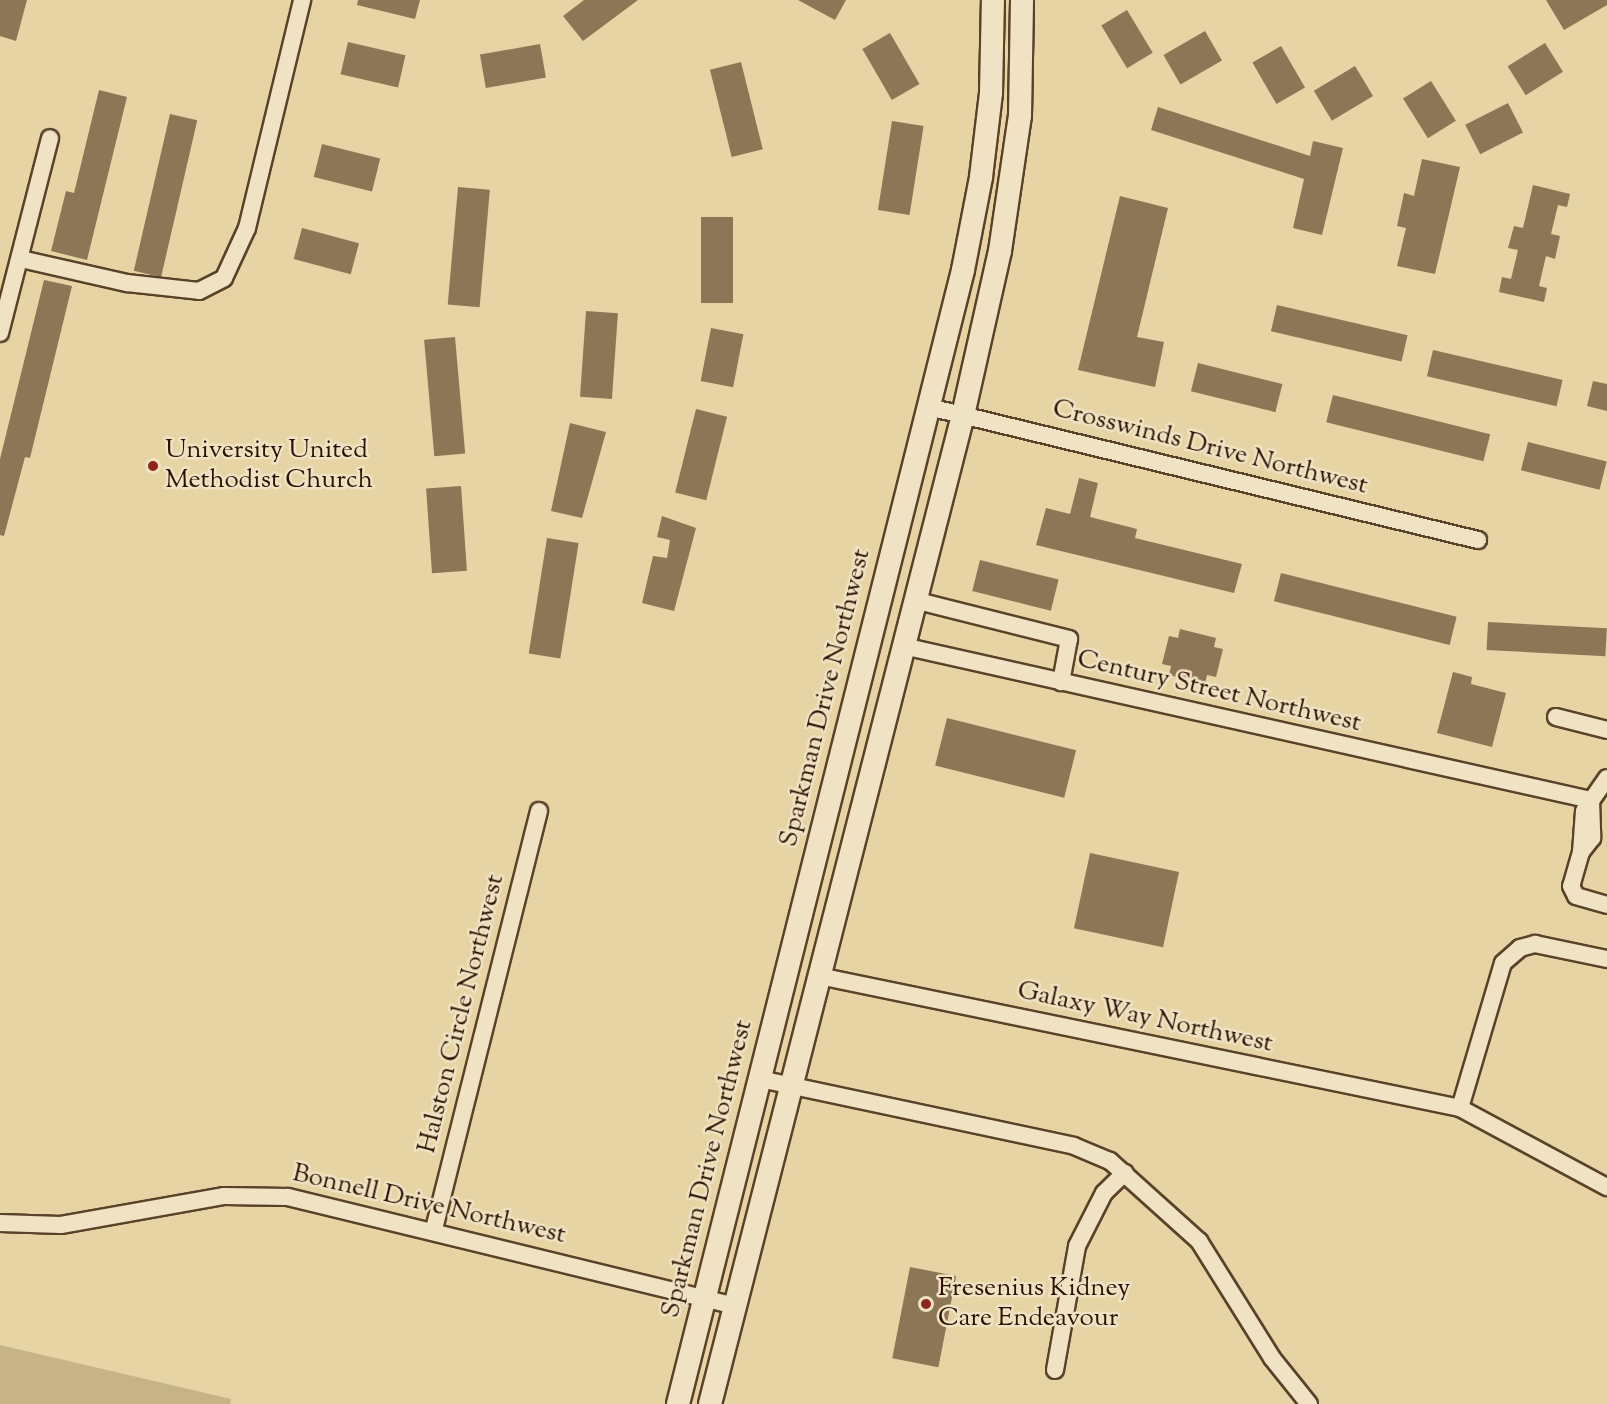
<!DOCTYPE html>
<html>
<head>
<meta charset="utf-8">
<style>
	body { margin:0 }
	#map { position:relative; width:1607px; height:1404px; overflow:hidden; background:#e6d4a4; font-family:"Sorts Mill Goudy",serif }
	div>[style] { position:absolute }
	.green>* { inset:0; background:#c6b388 }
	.building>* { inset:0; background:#8d7655; transform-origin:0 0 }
	.roads { filter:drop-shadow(2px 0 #5a4229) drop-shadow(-2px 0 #5a4229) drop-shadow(0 2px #5a4229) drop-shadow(0 -2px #5a4229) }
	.minor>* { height:16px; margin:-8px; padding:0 8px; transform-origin:8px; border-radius:8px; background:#efe3c4 }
	.secondary>* { height:22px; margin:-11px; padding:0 11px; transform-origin:11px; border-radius:11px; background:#efe3c4 }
	.dots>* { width:16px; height:16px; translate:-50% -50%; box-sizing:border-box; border:3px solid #efe3c4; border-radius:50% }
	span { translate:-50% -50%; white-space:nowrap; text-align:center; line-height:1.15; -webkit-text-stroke:5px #efe3c4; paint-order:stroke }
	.street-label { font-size:26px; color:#2c1100 }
	.poi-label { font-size:26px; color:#2c1100 }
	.left { translate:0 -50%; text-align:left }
</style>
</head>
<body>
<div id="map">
	<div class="green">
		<i style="clip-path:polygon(0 1345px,231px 1399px,230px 1404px,0 1404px)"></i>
	</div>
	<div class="building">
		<i style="clip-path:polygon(0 0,27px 0,16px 41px,0 36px)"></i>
		<i style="clip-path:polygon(358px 0,420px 0,415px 19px,357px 5px)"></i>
		<i style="clip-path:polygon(584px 0,638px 0,583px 41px,563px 16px)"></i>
		<i style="clip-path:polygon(798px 0,846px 0,835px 20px)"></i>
		<i style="clip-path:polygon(1546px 0,1607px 0,1607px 5px,1564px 30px)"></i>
		<i style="left:1127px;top:10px;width:50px;height:30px;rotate:59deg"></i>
		<i style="left:1205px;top:31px;width:34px;height:48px;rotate:60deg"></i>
		<i style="left:890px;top:33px;width:59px;height:32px;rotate:60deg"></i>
		<i style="left:348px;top:42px;width:59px;height:33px;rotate:13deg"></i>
		<i style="left:1545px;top:43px;width:34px;height:44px;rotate:58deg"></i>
		<i style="left:540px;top:44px;width:34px;height:61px;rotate:80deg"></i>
		<i style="left:1281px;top:46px;width:48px;height:33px;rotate:60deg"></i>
		<i style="left:741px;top:62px;width:90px;height:32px;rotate:76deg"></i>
		<i style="left:1355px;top:66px;width:35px;height:48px;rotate:59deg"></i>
		<i style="left:1431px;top:81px;width:47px;height:33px;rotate:58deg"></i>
		<i style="clip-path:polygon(99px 90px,127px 97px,87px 260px,51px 251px,66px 191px,74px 193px)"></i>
		<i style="left:1508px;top:103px;width:33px;height:48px;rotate:63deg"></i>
		<i style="clip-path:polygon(1158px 107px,1310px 156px,1313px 141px,1343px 148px,1322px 235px,1293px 228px,1304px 179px,1151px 130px)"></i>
		<i style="left:170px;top:114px;width:28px;height:161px;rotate:13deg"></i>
		<i style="left:892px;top:121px;width:32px;height:90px;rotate:9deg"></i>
		<i style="left:322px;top:144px;width:60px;height:34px;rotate:14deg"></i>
		<i style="clip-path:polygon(1422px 159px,1460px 167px,1435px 274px,1397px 266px,1406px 228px,1397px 226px,1404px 193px,1414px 196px)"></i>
		<i style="clip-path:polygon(1533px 185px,1570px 194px,1567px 207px,1558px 205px,1551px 234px,1560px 236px,1555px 259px,1546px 256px,1539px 286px,1547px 288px,1544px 302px,1499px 292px,1502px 277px,1511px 279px,1518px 250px,1508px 248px,1514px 226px,1523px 228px)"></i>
		<i style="left:458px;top:187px;width:32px;height:118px;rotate:5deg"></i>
		<i style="clip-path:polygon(1120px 196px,1168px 208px,1137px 337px,1164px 342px,1155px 387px,1078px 370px)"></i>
		<i style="left:701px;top:217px;width:32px;height:86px"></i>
		<i style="left:302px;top:228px;width:59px;height:32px;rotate:15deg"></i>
		<i style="clip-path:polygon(44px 280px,72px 286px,30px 458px,25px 457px,4px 536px,0 535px,0 459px)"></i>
		<i style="left:1277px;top:305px;width:134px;height:27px;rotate:13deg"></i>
		<i style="left:586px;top:311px;width:32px;height:86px;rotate:4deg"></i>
		<i style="left:711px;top:328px;width:33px;height:54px;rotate:11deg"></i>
		<i style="left:455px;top:337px;width:117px;height:31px;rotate:85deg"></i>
		<i style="left:1433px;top:350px;width:133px;height:27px;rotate:13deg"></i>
		<i style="left:1198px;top:363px;width:87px;height:29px;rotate:14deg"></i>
		<i style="clip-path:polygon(1593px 381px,1607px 384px,1607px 411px,1587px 406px)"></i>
		<i style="left:1333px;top:395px;width:162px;height:28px;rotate:14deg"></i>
		<i style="left:696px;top:409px;width:32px;height:86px;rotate:14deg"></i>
		<i style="clip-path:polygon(570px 423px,606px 432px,582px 518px,551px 511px)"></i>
		<i style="left:1528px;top:442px;width:81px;height:29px;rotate:14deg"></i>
		<i style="clip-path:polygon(1079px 478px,1098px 483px,1090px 517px,1137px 529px,1135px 538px,1242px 564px,1234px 593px,1036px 545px,1046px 508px,1070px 514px)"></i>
		<i style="left:461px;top:486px;width:85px;height:35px;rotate:86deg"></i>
		<i style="clip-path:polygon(662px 516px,696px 528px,674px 611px,642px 603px,653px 556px,667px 558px,670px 540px,657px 537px)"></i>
		<i style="left:547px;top:538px;width:32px;height:117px;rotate:9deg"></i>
		<i style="left:980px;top:560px;width:81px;height:32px;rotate:14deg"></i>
		<i style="left:1281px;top:573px;width:181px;height:29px;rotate:14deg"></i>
		<i style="left:1488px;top:622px;width:119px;height:28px;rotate:3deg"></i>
		<i style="clip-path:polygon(1180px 629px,1216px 638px,1214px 647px,1223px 649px,1216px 677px,1207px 675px,1205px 684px,1169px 675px,1171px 666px,1162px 664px,1169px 636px,1178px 638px)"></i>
		<i style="clip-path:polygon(1453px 672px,1472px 677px,1471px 684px,1506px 693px,1492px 747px,1437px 733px)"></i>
		<i style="left:947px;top:718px;width:133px;height:49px;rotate:14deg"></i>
		<i style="left:1090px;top:853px;width:91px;height:77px;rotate:12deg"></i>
		<i style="left:910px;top:1267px;width:47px;height:93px;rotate:11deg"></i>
	</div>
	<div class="roads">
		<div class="minor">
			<i style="left:21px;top:259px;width:109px;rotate:12.8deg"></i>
			<i style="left:127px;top:283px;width:72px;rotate:6.3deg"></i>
			<i style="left:199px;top:291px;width:28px;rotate:-27deg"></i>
			<i style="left:224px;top:278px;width:55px;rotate:-65.3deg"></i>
			<i style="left:247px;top:228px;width:235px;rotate:-76.4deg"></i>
			<i style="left:0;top:333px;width:201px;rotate:-75.6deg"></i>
			<i style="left:929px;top:407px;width:565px;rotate:13.62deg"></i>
			<i style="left:914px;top:600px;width:160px;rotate:14.1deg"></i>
			<i style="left:1069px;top:639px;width:44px;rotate:100.5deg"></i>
			<i style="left:903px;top:646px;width:705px;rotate:12.62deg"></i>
			<i style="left:1556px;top:717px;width:53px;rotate:14.3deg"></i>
			<i style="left:1591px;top:800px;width:38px;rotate:88deg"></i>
			<i style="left:1592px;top:838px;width:18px;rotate:128deg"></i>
			<i style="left:1581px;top:852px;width:35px;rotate:106deg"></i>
			<i style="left:1571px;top:886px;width:11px;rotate:63deg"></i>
			<i style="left:1576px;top:896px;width:32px;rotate:16deg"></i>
			<i style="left:1581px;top:852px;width:41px;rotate:-85.8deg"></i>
			<i style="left:1584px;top:811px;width:40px;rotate:-55.1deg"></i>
			<i style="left:819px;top:976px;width:654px;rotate:11.64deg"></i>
			<i style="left:1460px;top:1108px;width:167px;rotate:28.3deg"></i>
			<i style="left:760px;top:1079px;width:321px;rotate:12deg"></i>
			<i style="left:1074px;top:1146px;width:39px;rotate:23deg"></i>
			<i style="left:1110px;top:1161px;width:120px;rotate:42deg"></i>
			<i style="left:1199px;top:1241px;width:138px;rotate:58deg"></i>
			<i style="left:1272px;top:1358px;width:59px;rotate:51.2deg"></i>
			<i style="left:1460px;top:1108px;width:151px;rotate:-73.5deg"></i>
			<i style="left:1503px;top:963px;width:23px;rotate:-41deg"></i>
			<i style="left:1520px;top:948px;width:16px;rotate:-15deg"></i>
			<i style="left:1535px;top:944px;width:74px;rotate:11.8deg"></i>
			<i style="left:0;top:1223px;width:61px;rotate:1.9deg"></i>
			<i style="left:61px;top:1225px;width:166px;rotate:-10.1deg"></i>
			<i style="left:224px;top:1196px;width:64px;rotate:0.9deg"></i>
			<i style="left:288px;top:1197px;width:460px;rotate:13.7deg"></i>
			<i style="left:434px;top:1229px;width:431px;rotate:-75.9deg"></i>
			<i style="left:1055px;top:1370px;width:126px;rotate:-79.9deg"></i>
			<i style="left:1077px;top:1246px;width:59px;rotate:-63deg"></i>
			<i style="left:1104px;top:1193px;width:29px;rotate:-44deg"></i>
		</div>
		<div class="secondary">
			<i style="left:678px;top:1404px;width:1169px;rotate:-75.89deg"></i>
			<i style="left:963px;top:270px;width:95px;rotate:-79deg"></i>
			<i style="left:981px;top:177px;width:85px;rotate:-83.2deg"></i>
			<i style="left:991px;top:93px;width:93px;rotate:-88.8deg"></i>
			<i style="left:710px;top:1404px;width:1021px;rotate:-75.65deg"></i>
			<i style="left:963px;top:415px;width:168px;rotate:-77.3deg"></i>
			<i style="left:1000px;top:251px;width:136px;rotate:-81.6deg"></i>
			<i style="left:1020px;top:116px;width:116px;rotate:-89deg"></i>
		</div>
	</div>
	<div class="dots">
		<i style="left:153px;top:466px;background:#8f2418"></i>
		<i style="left:926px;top:1304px;background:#8f2418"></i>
	</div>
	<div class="street-label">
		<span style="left:1210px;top:448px;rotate:14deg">Crosswinds Drive Northwest</span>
		<span style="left:1219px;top:692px;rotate:13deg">Century Street Northwest</span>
		<span style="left:826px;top:698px;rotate:-76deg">Sparkman Drive Northwest</span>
		<span style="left:462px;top:1014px;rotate:-76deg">Halston Circle Northwest</span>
		<span style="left:1145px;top:1018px;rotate:12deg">Galaxy Way Northwest</span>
		<span style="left:708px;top:1169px;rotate:-76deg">Sparkman Drive Northwest</span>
		<span style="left:429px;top:1205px;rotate:13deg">Bonnell Drive Northwest</span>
	</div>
	<div class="poi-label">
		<span class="left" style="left:165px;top:466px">University United<br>Methodist Church</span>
		<span class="left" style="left:938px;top:1304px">Fresenius Kidney<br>Care Endeavour</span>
	</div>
</div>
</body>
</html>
